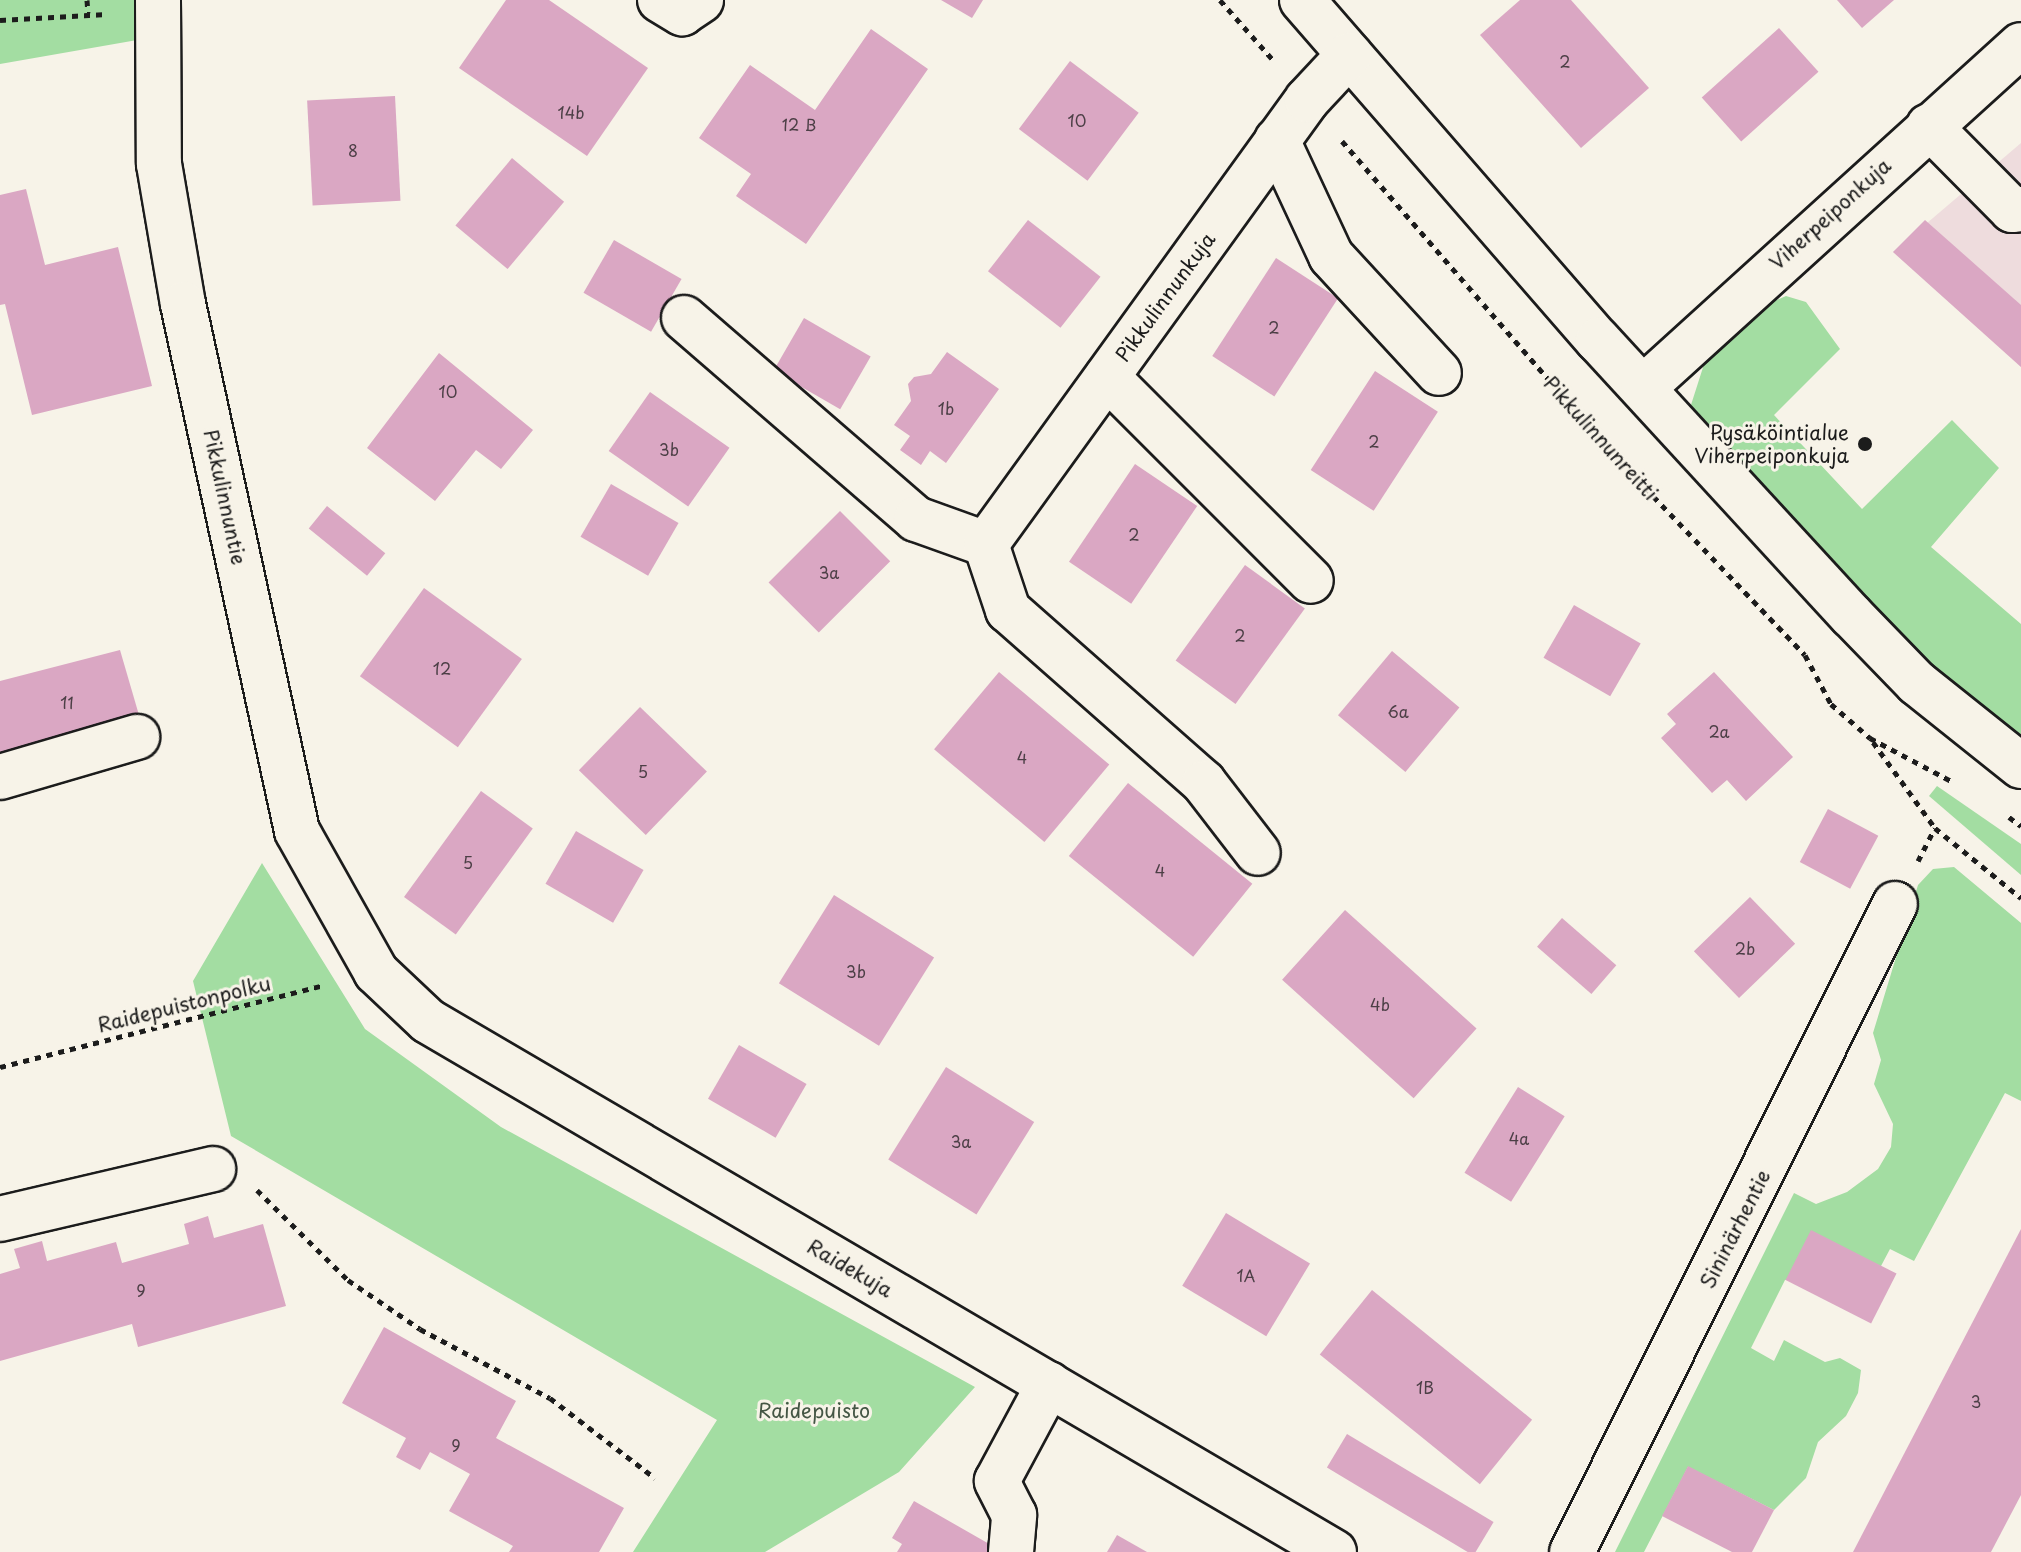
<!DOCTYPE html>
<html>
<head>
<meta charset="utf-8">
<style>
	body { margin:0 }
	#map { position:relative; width:2021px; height:1552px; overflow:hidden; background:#f7f3e8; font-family:"Playpen Sans",sans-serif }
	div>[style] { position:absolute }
	.built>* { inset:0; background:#eedcdd }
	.green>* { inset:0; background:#a3dda2 }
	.building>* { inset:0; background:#daa7c3; transform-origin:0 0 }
	.path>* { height:5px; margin-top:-2.5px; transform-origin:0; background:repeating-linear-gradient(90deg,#1c1c1c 0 6px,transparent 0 12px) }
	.roads { filter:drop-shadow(2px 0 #1c1c1c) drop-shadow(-2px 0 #1c1c1c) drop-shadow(0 2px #1c1c1c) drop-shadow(0 -2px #1c1c1c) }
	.minor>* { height:44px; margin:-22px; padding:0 22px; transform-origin:22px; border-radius:22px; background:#f7f3e8 }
	.dots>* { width:22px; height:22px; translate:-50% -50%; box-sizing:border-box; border:4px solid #f7f3e8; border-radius:50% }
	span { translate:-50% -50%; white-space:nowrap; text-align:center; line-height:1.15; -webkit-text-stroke:6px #f7f3e8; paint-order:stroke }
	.number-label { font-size:16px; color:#4c3f46 }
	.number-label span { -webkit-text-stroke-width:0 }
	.street-label { font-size:20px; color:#1c1c1c }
	.poi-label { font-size:20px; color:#1c1c1c }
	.right { translate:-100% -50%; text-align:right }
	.park-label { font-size:20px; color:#445644 }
</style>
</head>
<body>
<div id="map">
	<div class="built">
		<i style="clip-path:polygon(2021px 143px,2021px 367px,1893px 252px)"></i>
	</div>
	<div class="green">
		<i style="clip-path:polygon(0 0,147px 0,143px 39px,0 64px)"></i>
		<i style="clip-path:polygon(1786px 296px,1806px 302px,1840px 349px,1774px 415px,1862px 509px,1952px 420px,1999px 468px,1931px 547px,2021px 624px,2021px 736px,1922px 660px,1690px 408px,1706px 358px,1763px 306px)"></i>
		<i style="clip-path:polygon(1937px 786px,2021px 844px,2021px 875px,1929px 796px)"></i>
		<i style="clip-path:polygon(262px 863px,365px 1029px,501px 1127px,975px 1387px,899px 1472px,765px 1552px,633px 1552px,717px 1420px,231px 1136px,193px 981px)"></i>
		<i style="clip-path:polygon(1954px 867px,2021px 923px,2021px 1101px,2005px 1093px,1914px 1261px,1890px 1249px,1881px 1266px,1785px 1280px,1751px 1348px,1774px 1361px,1784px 1340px,1825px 1362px,1840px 1358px,1861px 1370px,1858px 1393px,1846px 1416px,1818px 1442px,1806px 1478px,1774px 1510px,1688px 1467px,1644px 1552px,1615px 1552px,1794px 1193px,1816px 1204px,1847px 1192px,1878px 1169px,1891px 1147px,1893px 1124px,1874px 1084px,1881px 1060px,1873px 1033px,1918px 885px,1933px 869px)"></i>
	</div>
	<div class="building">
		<i style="clip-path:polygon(506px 0,549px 0,648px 68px,587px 156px,459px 68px)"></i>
		<i style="clip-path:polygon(941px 0,983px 0,972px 18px)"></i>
		<i style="clip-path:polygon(1520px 0,1571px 0,1649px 88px,1581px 148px,1480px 35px)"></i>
		<i style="clip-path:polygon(1837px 0,1894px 0,1862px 28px)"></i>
		<i style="left:1779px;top:28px;width:59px;height:104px;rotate:48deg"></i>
		<i style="clip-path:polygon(871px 29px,928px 69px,806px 244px,736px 196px,751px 174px,699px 138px,750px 65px,815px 110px)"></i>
		<i style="left:1070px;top:61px;width:86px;height:85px;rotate:37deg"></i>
		<i style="left:395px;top:96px;width:105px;height:88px;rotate:87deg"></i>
		<i style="left:512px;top:158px;width:68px;height:88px;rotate:40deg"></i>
		<i style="clip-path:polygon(26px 189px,45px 265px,118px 247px,152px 386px,32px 415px,5px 304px,0 305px,0 195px)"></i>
		<i style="left:1028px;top:220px;width:92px;height:65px;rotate:38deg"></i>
		<i style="clip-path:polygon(1925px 220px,2021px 305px,2021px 367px,1893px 252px)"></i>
		<i style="left:614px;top:240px;width:78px;height:61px;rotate:30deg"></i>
		<i style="left:1276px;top:258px;width:74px;height:117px;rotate:33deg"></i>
		<i style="left:804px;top:318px;width:77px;height:61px;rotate:30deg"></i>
		<i style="clip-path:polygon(947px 352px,999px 389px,946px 463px,930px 451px,921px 465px,900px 450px,910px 436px,894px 425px,911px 401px,908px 384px,914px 377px,931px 374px)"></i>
		<i style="clip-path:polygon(439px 353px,533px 430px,501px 469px,476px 450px,435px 501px,367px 448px)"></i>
		<i style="left:1375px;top:371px;width:75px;height:118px;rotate:33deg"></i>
		<i style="left:650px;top:392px;width:97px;height:72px;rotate:35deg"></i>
		<i style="left:1135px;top:464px;width:75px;height:118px;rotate:34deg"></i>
		<i style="left:611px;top:484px;width:78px;height:61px;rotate:30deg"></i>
		<i style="left:327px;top:506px;width:75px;height:29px;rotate:39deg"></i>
		<i style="left:840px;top:511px;width:71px;height:101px;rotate:45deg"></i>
		<i style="left:1245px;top:565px;width:74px;height:118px;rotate:36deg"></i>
		<i style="left:424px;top:588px;width:121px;height:109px;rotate:36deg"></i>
		<i style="left:1574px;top:605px;width:77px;height:61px;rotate:30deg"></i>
		<i style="clip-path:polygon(120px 650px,141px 722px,0 762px,0 681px)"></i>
		<i style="left:1392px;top:651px;width:88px;height:84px;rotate:40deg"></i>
		<i style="left:999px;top:672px;width:144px;height:101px;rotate:40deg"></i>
		<i style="clip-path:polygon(1714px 672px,1793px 757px,1746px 801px,1727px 780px,1712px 793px,1661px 738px,1676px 724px,1667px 714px)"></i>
		<i style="left:640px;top:707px;width:93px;height:88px;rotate:44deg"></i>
		<i style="left:1128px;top:783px;width:160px;height:94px;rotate:39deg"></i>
		<i style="left:481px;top:791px;width:64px;height:131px;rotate:36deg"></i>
		<i style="left:1828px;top:809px;width:57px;height:60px;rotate:28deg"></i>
		<i style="left:576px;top:831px;width:78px;height:61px;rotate:30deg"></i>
		<i style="left:834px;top:895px;width:118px;height:104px;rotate:32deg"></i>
		<i style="left:1750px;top:897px;width:65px;height:78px;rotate:46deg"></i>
		<i style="left:1345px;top:910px;width:177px;height:94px;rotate:42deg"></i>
		<i style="left:1562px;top:918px;width:72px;height:38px;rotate:41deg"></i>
		<i style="left:739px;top:1045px;width:78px;height:62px;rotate:30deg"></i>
		<i style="left:946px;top:1067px;width:104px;height:109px;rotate:32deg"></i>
		<i style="left:1518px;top:1087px;width:55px;height:101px;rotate:32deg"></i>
		<i style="left:1226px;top:1213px;width:98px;height:85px;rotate:31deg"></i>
		<i style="clip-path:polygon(208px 1216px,214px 1238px,263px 1224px,286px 1306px,138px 1347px,132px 1324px,0 1361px,0 1274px,20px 1268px,14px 1249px,42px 1241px,47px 1261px,116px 1242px,122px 1263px,189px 1244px,184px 1224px)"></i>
		<i style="clip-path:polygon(2021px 1229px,2021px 1495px,1991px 1552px,1853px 1552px)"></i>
		<i style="left:1811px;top:1230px;width:96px;height:56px;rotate:27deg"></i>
		<i style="left:1372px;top:1290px;width:206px;height:83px;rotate:39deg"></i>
		<i style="clip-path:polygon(384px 1327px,516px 1401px,496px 1438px,624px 1508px,599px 1552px,509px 1552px,513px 1546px,449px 1511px,470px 1474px,430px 1452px,420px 1470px,396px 1457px,406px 1438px,342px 1403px)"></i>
		<i style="left:1347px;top:1434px;width:171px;height:39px;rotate:31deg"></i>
		<i style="clip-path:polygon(1688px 1466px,1774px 1510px,1752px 1552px,1732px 1552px,1662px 1516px)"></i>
		<i style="clip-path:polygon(914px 1501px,998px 1549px,997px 1552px,897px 1552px,902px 1544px,892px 1538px)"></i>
		<i style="clip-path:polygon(1117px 1535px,1147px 1552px,1107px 1552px)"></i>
	</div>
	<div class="path">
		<i style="left:87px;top:0;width:13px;rotate:86deg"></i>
		<i style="left:1220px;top:0;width:80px;rotate:48.5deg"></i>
		<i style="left:0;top:20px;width:107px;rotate:-3.2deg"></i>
		<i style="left:1342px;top:141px;width:413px;rotate:49.1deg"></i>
		<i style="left:1612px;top:453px;width:279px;rotate:46.3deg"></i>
		<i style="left:1805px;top:655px;width:55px;rotate:62deg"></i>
		<i style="left:1831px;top:704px;width:52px;rotate:41.1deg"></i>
		<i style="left:1870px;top:738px;width:94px;rotate:27.9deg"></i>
		<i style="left:1873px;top:742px;width:106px;rotate:54.2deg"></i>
		<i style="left:1935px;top:828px;width:111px;rotate:39.1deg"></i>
		<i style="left:2009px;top:817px;width:15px;rotate:37deg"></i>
		<i style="left:1918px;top:861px;width:37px;rotate:-63deg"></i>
		<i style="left:0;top:1067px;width:335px;rotate:-14.2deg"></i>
		<i style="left:257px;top:1190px;width:128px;rotate:44.7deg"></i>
		<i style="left:348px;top:1280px;width:87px;rotate:34.2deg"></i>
		<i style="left:420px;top:1329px;width:147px;rotate:28deg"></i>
		<i style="left:550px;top:1398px;width:132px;rotate:37.3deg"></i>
	</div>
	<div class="roads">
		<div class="minor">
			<i style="left:158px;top:0;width:164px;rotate:89.7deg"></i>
			<i style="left:159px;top:164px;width:142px;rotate:80.3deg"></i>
			<i style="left:183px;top:304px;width:539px;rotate:77.79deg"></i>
			<i style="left:297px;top:831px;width:162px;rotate:60.7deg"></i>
			<i style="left:376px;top:972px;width:71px;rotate:43.3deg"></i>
			<i style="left:428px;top:1021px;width:1050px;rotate:30.37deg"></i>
			<i style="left:660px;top:0;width:26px;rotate:31deg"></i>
			<i style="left:682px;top:13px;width:23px;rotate:-34deg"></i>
			<i style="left:1302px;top:0;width:451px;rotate:49deg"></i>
			<i style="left:1598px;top:340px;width:374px;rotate:47.4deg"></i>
			<i style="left:1851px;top:615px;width:95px;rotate:45.9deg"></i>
			<i style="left:1917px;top:683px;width:133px;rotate:38.6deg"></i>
			<i style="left:1929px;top:126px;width:118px;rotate:45.3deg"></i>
			<i style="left:2012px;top:210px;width:9px;rotate:-6deg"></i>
			<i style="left:1277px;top:140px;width:128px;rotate:65deg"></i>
			<i style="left:1331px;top:256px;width:159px;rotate:47.3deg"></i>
			<i style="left:684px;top:318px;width:307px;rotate:40.9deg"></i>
			<i style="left:916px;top:519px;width:74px;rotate:19.7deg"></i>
			<i style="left:1107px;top:377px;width:288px;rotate:45deg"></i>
			<i style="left:1643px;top:388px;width:510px;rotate:-42.22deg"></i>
			<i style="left:986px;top:544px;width:548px;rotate:-54.13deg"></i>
			<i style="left:1307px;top:100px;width:62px;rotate:-47deg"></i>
			<i style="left:986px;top:544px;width:70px;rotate:71.6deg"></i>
			<i style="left:1008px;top:610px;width:261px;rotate:41.4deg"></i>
			<i style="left:1204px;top:783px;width:88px;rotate:52.4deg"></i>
			<i style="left:0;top:777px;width:143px;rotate:-16.3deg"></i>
			<i style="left:0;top:1219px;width:219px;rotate:-13.2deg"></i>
			<i style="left:1011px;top:1552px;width:37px;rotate:-85deg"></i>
			<i style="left:1014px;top:1515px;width:38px;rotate:-117deg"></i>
			<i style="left:997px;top:1481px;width:110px;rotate:-61.8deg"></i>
			<i style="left:1572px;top:1552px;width:724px;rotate:-63.51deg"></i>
		</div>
	</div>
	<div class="dots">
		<i style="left:1865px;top:444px;background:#1c1c1c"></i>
	</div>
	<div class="number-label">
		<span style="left:1565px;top:61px">2</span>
		<span style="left:571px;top:112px">14b</span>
		<span style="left:1077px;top:120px">10</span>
		<span style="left:799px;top:124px">12 B</span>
		<span style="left:353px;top:150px">8</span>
		<span style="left:1274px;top:327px">2</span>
		<span style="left:448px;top:391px">10</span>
		<span style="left:946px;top:408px">1b</span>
		<span style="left:1374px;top:441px">2</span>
		<span style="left:669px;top:449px">3b</span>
		<span style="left:1134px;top:534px">2</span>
		<span style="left:829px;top:572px">3a</span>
		<span style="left:1240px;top:635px">2</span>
		<span style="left:442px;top:668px">12</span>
		<span style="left:67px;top:702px">11</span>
		<span style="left:1398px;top:711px">6a</span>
		<span style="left:1719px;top:731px">2a</span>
		<span style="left:1022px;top:757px">4</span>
		<span style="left:643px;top:771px">5</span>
		<span style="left:468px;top:862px">5</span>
		<span style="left:1160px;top:870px">4</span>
		<span style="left:1745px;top:948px">2b</span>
		<span style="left:856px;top:971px">3b</span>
		<span style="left:1380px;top:1004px">4b</span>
		<span style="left:1519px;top:1138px">4a</span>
		<span style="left:961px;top:1141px">3a</span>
		<span style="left:1246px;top:1275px">1A</span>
		<span style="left:141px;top:1290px">9</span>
		<span style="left:1425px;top:1387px">1B</span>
		<span style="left:1976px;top:1401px">3</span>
		<span style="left:456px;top:1445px">9</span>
	</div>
	<div class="street-label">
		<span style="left:1830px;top:214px;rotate:-42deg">Viherpeiponkuja</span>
		<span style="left:1165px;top:297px;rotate:-54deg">Pikkulinnunkuja</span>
		<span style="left:1601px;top:438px;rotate:48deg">Pikkulinnunreitti</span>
		<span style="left:225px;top:497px;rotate:78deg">Pikkulinnuntie</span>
		<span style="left:184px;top:1004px;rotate:-14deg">Raidepuistonpolku</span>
		<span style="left:1735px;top:1229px;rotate:-63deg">Sininärhentie</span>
		<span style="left:850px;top:1268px;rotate:30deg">Raidekuja</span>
	</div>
	<div class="poi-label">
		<span class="right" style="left:1849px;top:444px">Pysäköintialue<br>Viherpeiponkuja</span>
	</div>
	<div class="park-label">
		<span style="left:814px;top:1410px">Raidepuisto</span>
	</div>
</div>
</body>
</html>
